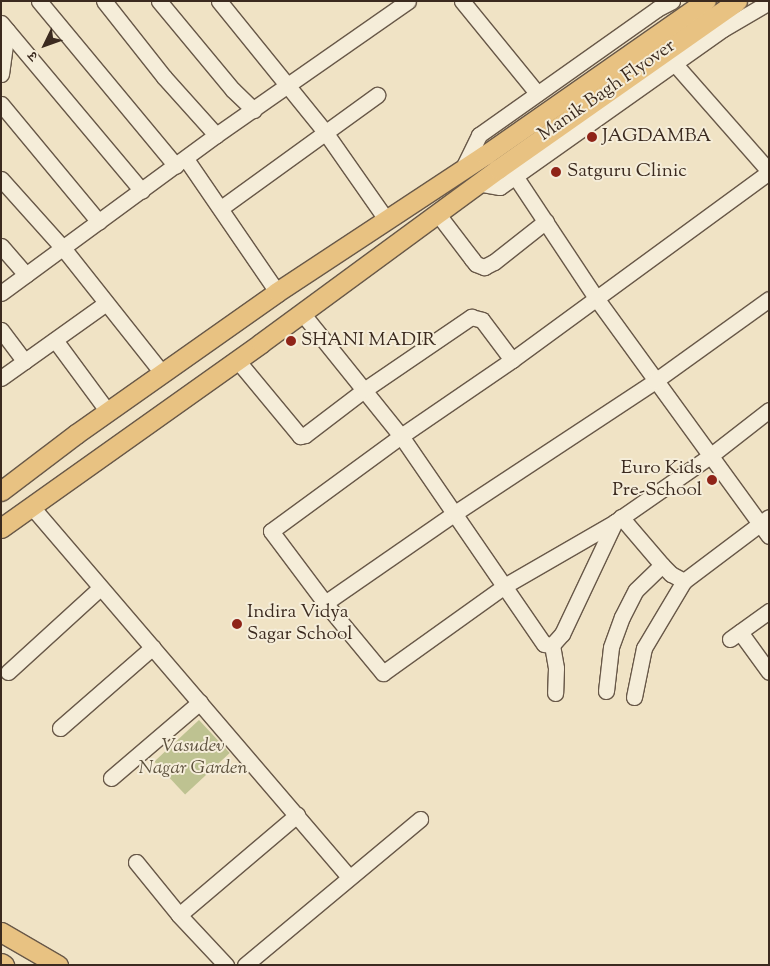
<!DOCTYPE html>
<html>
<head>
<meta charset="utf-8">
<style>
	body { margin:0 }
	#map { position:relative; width:770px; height:966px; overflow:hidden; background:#f0e3c5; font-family:"Sorts Mill Goudy","Noto Serif Devanagari",serif }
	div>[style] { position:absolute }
	.green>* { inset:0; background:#bec291; transform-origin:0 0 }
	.roads { filter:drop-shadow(1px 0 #685848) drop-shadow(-1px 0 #685848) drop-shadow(0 1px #685848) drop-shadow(0 -1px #685848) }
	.minor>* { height:15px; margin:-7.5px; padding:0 7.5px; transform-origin:7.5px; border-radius:7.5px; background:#f5edd9 }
	.major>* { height:19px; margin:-9.5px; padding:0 9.5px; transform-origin:9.5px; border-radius:9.5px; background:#e8c282 }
	.dots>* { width:14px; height:14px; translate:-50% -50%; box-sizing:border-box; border:2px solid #f5edd9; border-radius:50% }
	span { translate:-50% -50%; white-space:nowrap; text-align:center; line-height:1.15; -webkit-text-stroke:4px #f5edd9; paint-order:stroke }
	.street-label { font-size:19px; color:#3b2a1f }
	.poi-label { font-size:19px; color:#3b2a1f }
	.left { translate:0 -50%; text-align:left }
	.right { translate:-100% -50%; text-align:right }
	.park-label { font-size:19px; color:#5c503c; font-style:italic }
	.frame { position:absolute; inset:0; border:2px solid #3b2a1f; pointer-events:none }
	.north { position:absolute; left:20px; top:20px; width:50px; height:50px; -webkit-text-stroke:4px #f5edd9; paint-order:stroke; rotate:228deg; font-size:14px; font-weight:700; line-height:20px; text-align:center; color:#3b2a1f }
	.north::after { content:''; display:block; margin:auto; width:18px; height:22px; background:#3b2a1f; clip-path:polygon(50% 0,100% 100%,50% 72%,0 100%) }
</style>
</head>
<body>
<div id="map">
	<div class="green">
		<i style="left:199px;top:720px;width:45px;height:61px;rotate:47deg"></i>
	</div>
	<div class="roads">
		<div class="minor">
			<i style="left:39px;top:1px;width:214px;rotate:50.3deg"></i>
			<i style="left:104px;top:1px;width:97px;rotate:51.7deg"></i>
			<i style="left:164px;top:77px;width:78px;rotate:48.1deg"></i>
			<i style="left:159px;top:1px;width:116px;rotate:50.3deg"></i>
			<i style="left:233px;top:90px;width:29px;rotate:44deg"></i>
			<i style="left:219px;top:1px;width:169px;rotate:51deg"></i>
			<i style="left:325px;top:132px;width:106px;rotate:55deg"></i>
			<i style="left:462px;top:1px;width:119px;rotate:50.8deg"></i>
			<i style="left:1px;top:23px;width:219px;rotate:50deg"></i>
			<i style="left:674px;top:63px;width:144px;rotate:48.7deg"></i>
			<i style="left:1px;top:74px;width:44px;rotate:-82.2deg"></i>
			<i style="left:1px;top:104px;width:153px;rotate:50.3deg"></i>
			<i style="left:186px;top:159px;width:161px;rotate:55.6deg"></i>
			<i style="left:462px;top:170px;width:39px;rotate:-64deg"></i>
			<i style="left:479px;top:135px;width:218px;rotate:-35.3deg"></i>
			<i style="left:657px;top:9px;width:17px;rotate:-28deg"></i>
			<i style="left:769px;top:172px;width:318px;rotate:143.8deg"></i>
			<i style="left:512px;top:360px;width:135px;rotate:145.6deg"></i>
			<i style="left:401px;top:436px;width:161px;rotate:143.8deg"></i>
			<i style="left:271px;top:531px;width:90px;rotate:53.1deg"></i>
			<i style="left:325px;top:603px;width:91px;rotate:50.4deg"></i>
			<i style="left:383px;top:673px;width:151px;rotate:-35.6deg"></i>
			<i style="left:506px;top:585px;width:126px;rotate:-30deg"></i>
			<i style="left:615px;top:522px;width:116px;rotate:-34.8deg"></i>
			<i style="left:710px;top:456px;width:75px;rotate:-37.9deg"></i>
			<i style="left:515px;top:176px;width:146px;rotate:56.4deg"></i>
			<i style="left:596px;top:298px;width:294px;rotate:54deg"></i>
			<i style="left:1px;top:179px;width:93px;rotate:48.1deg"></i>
			<i style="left:63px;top:248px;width:161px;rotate:51.6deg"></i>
			<i style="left:477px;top:183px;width:23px;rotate:10deg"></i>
			<i style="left:500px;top:187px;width:273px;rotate:-35.3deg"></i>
			<i style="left:723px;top:29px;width:53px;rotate:-30.4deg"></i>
			<i style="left:221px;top:208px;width:193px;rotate:-35.9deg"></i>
			<i style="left:437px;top:213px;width:58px;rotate:52.7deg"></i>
			<i style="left:472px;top:259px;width:6px;rotate:51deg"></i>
			<i style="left:476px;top:264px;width:9px;rotate:21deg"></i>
			<i style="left:484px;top:267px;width:11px;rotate:-27deg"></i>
			<i style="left:494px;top:262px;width:66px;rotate:-38.3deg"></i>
			<i style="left:1px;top:246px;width:38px;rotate:49deg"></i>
			<i style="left:1px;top:293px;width:267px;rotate:-36.3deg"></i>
			<i style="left:216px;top:135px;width:234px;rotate:-34.9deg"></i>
			<i style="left:302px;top:313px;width:158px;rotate:51.2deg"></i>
			<i style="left:401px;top:436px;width:252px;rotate:55.5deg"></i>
			<i style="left:544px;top:644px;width:8px;rotate:7deg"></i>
			<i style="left:552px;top:645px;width:15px;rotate:-48deg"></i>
			<i style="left:562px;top:634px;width:124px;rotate:-64.7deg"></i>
			<i style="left:1px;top:330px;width:39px;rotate:53deg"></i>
			<i style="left:55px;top:340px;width:89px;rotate:53.6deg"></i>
			<i style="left:237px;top:360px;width:99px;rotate:50.3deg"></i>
			<i style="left:300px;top:436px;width:5px;rotate:-11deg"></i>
			<i style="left:305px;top:435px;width:74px;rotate:-37.3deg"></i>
			<i style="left:364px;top:390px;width:130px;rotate:-34.3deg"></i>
			<i style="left:471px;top:317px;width:11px;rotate:15deg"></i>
			<i style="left:482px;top:320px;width:50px;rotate:53.1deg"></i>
			<i style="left:1px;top:378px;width:129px;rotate:-35.5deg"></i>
			<i style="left:32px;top:507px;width:487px;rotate:49.4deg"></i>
			<i style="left:621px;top:517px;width:63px;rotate:49.5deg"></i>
			<i style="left:662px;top:565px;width:13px;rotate:45deg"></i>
			<i style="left:671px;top:574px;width:15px;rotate:28deg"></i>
			<i style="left:684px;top:581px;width:106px;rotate:-37deg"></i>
			<i style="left:325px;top:603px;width:158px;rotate:-34.7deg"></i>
			<i style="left:455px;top:513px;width:240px;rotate:-33.4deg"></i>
			<i style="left:655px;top:381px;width:140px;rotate:-35.7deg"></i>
			<i style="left:740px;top:632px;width:49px;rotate:54.1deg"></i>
			<i style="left:730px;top:639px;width:48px;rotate:-35.7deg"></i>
			<i style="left:552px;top:645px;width:23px;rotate:80deg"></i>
			<i style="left:556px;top:668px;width:25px;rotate:92deg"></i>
			<i style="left:8px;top:672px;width:125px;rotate:-42.4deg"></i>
			<i style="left:606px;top:691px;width:44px;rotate:-83.5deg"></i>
			<i style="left:611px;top:647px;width:32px;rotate:-70deg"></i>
			<i style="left:622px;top:617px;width:30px;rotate:-63deg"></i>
			<i style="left:636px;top:590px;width:36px;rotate:-44deg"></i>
			<i style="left:634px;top:697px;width:50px;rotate:-78.5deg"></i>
			<i style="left:644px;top:648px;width:78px;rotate:-59.2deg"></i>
			<i style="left:60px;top:728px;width:123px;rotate:-41.1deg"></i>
			<i style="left:111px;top:778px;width:117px;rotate:-40.5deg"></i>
			<i style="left:136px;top:862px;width:68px;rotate:50.9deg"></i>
			<i style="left:179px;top:915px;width:69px;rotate:46.8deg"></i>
			<i style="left:179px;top:915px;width:155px;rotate:-40.3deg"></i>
			<i style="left:245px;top:965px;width:228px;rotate:-39.8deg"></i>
		</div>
		<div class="major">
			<i style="left:1px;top:491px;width:94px;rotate:-37.2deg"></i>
			<i style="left:76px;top:434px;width:246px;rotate:-35.2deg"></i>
			<i style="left:277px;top:292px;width:249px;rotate:-33.4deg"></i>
			<i style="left:485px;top:155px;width:269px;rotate:-34.9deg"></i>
			<i style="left:1px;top:528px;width:319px;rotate:-35.4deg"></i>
			<i style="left:261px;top:343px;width:294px;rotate:-36.3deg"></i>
			<i style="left:498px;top:169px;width:292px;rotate:-35.1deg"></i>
			<i style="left:1px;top:932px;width:66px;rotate:30.1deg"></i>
			<i style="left:1px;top:963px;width:4px;rotate:34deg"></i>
		</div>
	</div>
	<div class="dots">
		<i style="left:592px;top:137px;background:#8f2418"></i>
		<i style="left:556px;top:172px;background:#8f2418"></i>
		<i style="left:291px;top:341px;background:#8f2418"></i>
		<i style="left:712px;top:480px;background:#8f2418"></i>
		<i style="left:237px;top:624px;background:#8f2418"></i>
	</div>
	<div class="street-label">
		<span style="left:607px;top:91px;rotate:-35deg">Manik Bagh Flyover</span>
	</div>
	<div class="poi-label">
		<span class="left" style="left:602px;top:137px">JAGDAMBA</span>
		<span class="left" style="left:567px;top:172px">Satguru Clinic</span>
		<span class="left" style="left:301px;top:341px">SHANI MADIR</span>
		<span class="right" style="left:702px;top:480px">Euro Kids<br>Pre-School</span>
		<span class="left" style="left:247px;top:624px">Indira Vidya<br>Sagar School</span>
	</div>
	<div class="park-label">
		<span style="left:193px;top:758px">Vasudev<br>Nagar Garden</span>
	</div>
	<div class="frame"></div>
	<div class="north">उ</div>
</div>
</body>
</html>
